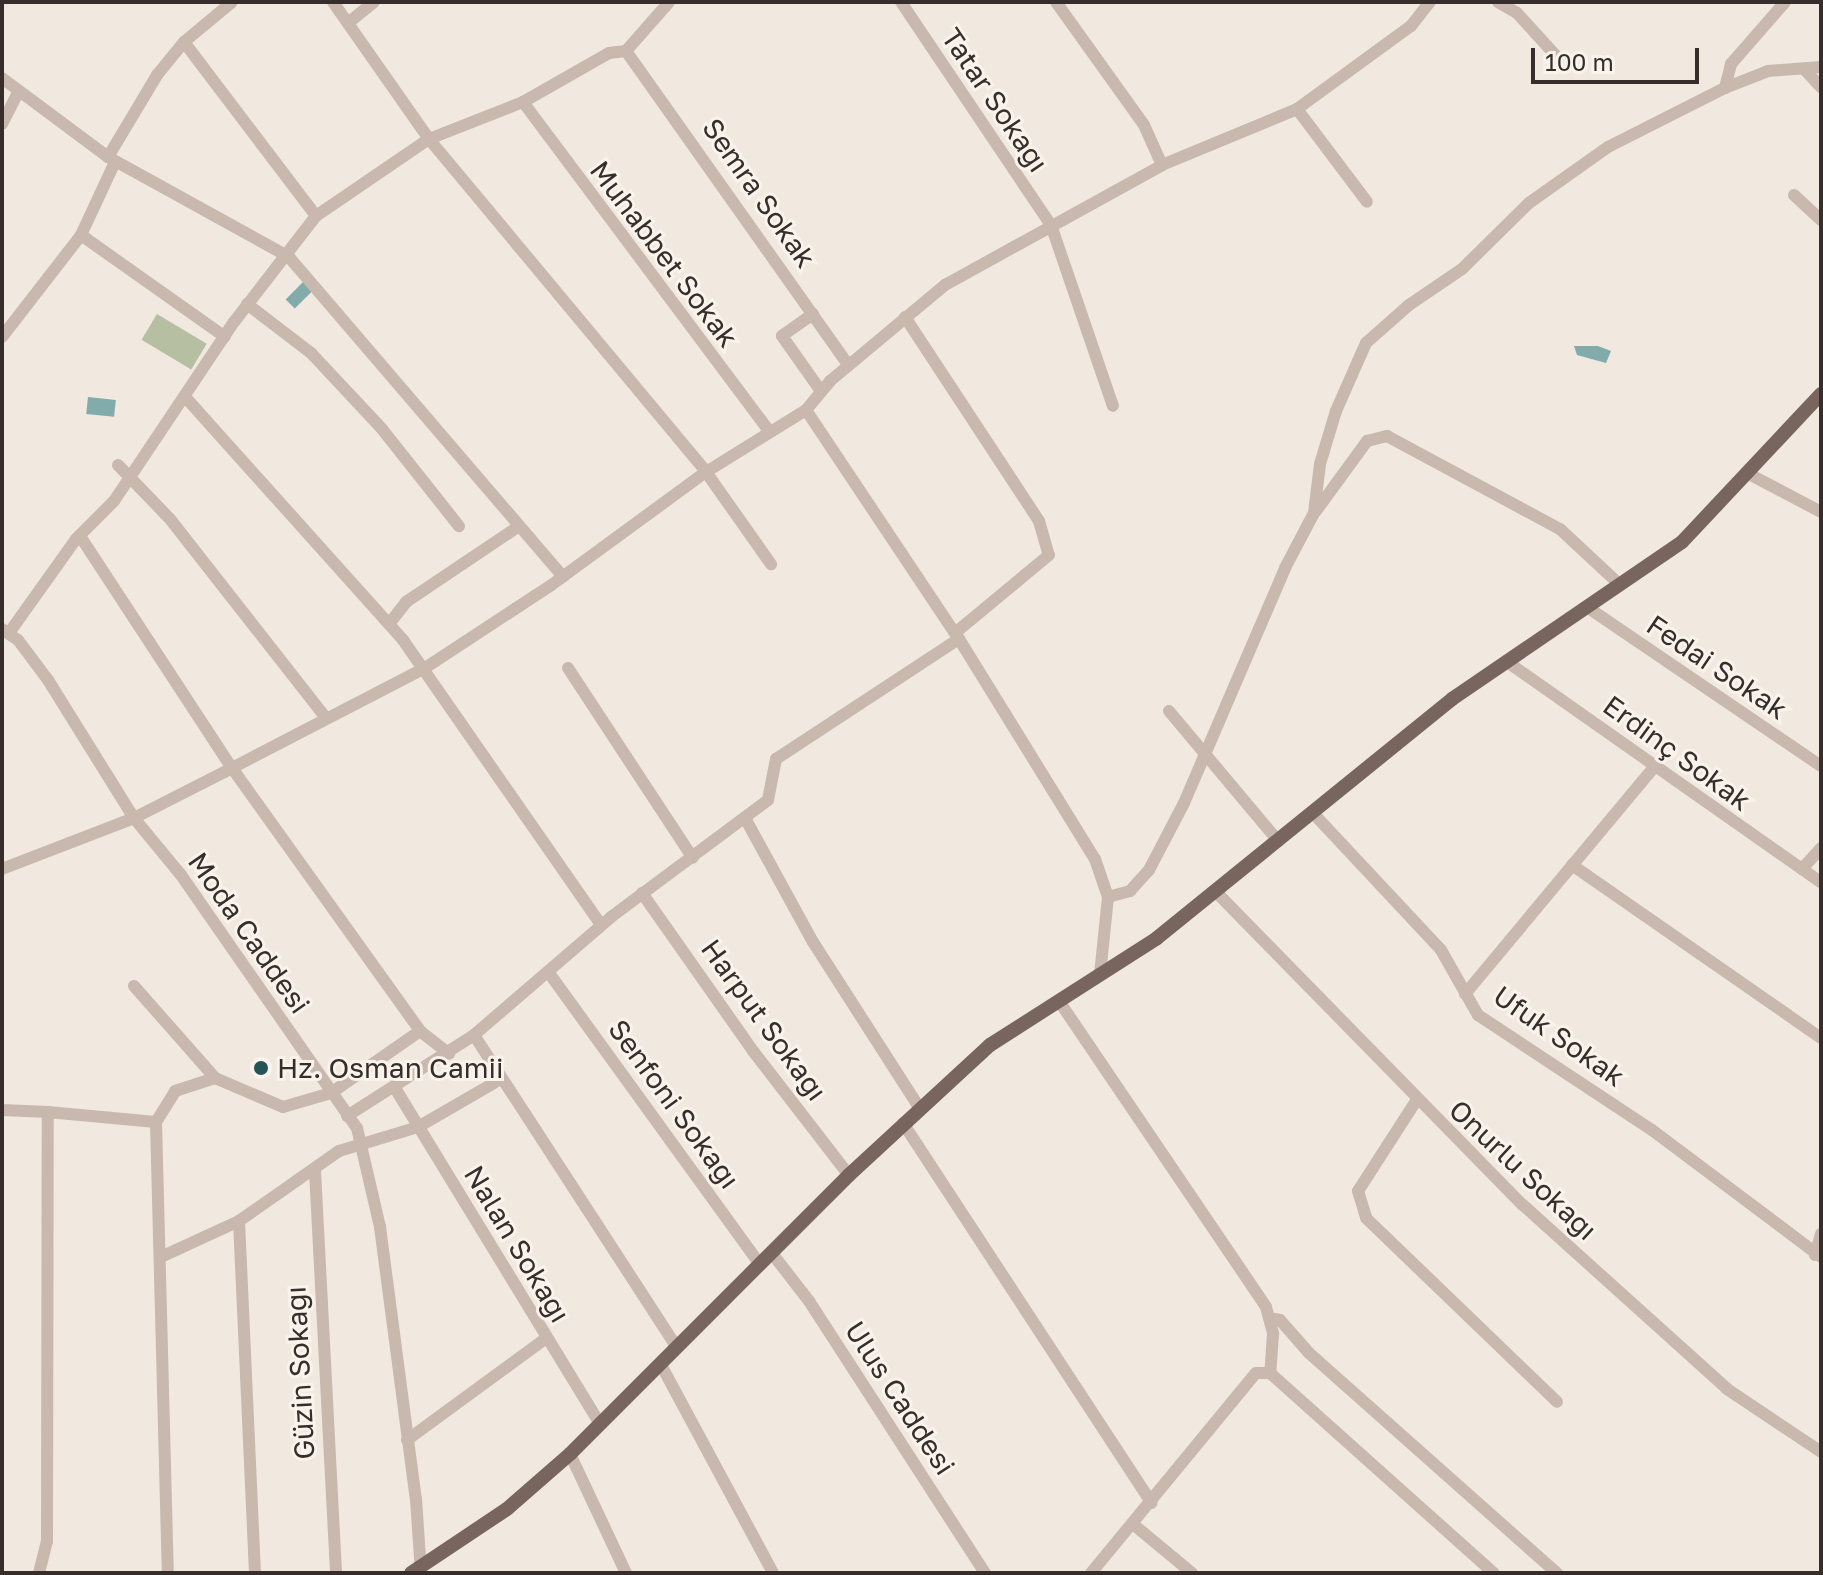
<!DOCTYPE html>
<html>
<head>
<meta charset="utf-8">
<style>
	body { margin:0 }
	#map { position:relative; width:1823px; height:1575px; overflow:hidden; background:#f1e8e0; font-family:"Golos Text",sans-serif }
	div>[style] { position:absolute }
	.green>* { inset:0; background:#b6bfa1; transform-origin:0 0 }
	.water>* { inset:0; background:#82abab; transform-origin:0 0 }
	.minor>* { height:12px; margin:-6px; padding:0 6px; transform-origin:6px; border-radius:6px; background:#c8b8ad }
	.major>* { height:14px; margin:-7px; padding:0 7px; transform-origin:7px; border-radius:7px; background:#77655e }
	.dots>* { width:22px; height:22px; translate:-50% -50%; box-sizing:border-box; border:4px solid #f9f3ec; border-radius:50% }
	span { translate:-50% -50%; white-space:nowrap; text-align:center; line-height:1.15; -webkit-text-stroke:6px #f9f3ec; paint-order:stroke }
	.street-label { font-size:28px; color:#372e2b }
	.poi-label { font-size:28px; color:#372e2b }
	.left { translate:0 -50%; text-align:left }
	.frame { position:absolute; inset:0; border:4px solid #372e2b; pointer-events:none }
	.scale { position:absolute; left:1531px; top:48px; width:168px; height:36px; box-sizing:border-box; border:4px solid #372e2b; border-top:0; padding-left:10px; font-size:24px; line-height:28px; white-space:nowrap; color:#372e2b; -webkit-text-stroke:6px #f9f3ec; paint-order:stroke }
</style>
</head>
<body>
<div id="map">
	<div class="green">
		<i style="left:157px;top:314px;width:58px;height:30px;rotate:31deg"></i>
	</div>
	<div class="water">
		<i style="left:304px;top:281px;width:13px;height:26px;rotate:45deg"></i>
		<i style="clip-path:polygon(1574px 346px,1598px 346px,1611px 351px,1606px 363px,1577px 355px)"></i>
		<i style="left:88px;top:397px;width:28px;height:17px;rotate:6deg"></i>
	</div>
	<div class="minor">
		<i style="left:333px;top:2px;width:167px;rotate:55deg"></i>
		<i style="left:429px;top:139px;width:433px;rotate:50.2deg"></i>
		<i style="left:706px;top:472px;width:118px;rotate:-31.8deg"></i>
		<i style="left:806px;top:410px;width:275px;rotate:56.3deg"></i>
		<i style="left:959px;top:639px;width:259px;rotate:58.3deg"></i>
		<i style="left:1095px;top:859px;width:40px;rotate:71.1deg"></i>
		<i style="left:1108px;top:897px;width:78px;rotate:95.9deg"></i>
		<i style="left:901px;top:2px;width:269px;rotate:56.1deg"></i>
		<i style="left:1051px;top:225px;width:191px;rotate:71.1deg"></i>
		<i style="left:1056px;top:2px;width:151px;rotate:54.4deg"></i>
		<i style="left:1144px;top:125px;width:44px;rotate:65.8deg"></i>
		<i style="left:1498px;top:2px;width:22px;rotate:30deg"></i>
		<i style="left:1517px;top:13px;width:61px;rotate:47.7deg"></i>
		<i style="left:348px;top:23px;width:33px;rotate:-39deg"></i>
		<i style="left:184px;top:42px;width:218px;rotate:52.8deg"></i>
		<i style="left:626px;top:51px;width:385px;rotate:54.7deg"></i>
		<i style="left:626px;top:51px;width:65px;rotate:-48.7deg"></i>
		<i style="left:1805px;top:70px;width:23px;rotate:47deg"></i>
		<i style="left:2px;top:78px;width:132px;rotate:36.7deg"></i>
		<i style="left:108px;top:157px;width:207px;rotate:28.9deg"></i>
		<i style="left:289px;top:257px;width:421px;rotate:49.4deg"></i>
		<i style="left:1725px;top:88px;width:46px;rotate:-21.6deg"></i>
		<i style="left:1768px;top:71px;width:53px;rotate:-4.3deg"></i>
		<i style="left:523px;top:102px;width:412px;rotate:53.2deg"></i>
		<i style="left:1297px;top:109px;width:116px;rotate:53deg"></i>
		<i style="left:2px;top:124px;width:37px;rotate:-63deg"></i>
		<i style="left:108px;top:157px;width:96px;rotate:-59.1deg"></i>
		<i style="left:157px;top:75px;width:43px;rotate:-50.7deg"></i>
		<i style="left:184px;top:42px;width:62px;rotate:-39.8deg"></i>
		<i style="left:1794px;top:195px;width:37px;rotate:43deg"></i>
		<i style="left:81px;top:235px;width:176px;rotate:35.3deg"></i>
		<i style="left:247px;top:304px;width:81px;rotate:37.4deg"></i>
		<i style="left:311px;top:353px;width:104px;rotate:46.9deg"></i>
		<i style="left:382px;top:429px;width:124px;rotate:51.6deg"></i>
		<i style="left:813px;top:314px;width:38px;rotate:145deg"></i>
		<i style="left:782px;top:336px;width:67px;rotate:54.7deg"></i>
		<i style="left:905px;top:317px;width:244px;rotate:56.7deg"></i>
		<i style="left:1039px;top:521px;width:35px;rotate:74deg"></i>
		<i style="left:1049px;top:555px;width:122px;rotate:140.3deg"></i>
		<i style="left:2px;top:337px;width:129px;rotate:-52.2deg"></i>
		<i style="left:81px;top:235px;width:81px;rotate:-65deg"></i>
		<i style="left:187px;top:399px;width:324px;rotate:48.1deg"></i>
		<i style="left:403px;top:640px;width:347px;rotate:55.2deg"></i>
		<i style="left:806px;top:410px;width:38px;rotate:-50deg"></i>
		<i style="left:830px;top:381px;width:150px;rotate:-39.9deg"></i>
		<i style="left:945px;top:285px;width:248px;rotate:-28.9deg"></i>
		<i style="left:1162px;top:165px;width:146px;rotate:-22.5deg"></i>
		<i style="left:1297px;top:109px;width:141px;rotate:-36.1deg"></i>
		<i style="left:1411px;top:26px;width:31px;rotate:-52deg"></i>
		<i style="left:118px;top:465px;width:75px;rotate:46.1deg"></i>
		<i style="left:170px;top:519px;width:253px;rotate:51.9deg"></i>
		<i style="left:1749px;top:474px;width:81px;rotate:27.8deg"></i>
		<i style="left:1316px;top:511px;width:87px;rotate:-53.9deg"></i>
		<i style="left:1367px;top:441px;width:21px;rotate:-14deg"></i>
		<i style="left:1387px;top:436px;width:196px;rotate:28.3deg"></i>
		<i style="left:1560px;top:529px;width:82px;rotate:43deg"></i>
		<i style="left:80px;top:536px;width:277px;rotate:56.8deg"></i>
		<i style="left:232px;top:768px;width:217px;rotate:-27.4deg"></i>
		<i style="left:425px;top:668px;width:149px;rotate:-33.3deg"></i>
		<i style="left:550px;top:586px;width:193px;rotate:-36.2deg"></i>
		<i style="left:706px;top:472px;width:113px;rotate:54.8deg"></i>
		<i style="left:1587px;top:607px;width:283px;rotate:34.2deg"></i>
		<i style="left:389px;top:624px;width:28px;rotate:-52deg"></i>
		<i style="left:406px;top:602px;width:133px;rotate:-33.9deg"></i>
		<i style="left:2px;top:629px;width:19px;rotate:35deg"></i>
		<i style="left:18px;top:640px;width:50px;rotate:53.1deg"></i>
		<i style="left:48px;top:680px;width:163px;rotate:58.1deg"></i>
		<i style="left:134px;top:818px;width:74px;rotate:50.5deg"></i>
		<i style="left:181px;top:875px;width:308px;rotate:55.2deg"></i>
		<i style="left:357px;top:1128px;width:102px;rotate:76.9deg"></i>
		<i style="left:380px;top:1227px;width:274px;rotate:82.5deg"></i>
		<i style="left:416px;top:1499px;width:74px;rotate:86.1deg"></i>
		<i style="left:9px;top:633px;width:115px;rotate:-54.5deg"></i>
		<i style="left:76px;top:539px;width:54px;rotate:-45deg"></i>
		<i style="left:114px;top:501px;width:216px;rotate:-56.2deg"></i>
		<i style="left:234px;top:322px;width:134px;rotate:-52.3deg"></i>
		<i style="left:316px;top:216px;width:137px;rotate:-34.3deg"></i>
		<i style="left:429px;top:139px;width:101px;rotate:-21.5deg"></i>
		<i style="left:523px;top:102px;width:99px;rotate:-29.7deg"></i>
		<i style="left:609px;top:53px;width:17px;rotate:-7deg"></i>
		<i style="left:1506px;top:661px;width:385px;rotate:35.1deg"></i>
		<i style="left:568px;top:668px;width:227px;rotate:56.7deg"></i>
		<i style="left:1169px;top:711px;width:170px;rotate:50deg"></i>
		<i style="left:1312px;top:812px;width:189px;rotate:46.9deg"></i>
		<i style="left:1441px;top:950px;width:75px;rotate:60.4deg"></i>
		<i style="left:1478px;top:1015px;width:209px;rotate:33.5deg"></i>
		<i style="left:1652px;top:1130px;width:211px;rotate:36.9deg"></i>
		<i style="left:745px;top:818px;width:141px;rotate:61.3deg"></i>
		<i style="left:813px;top:942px;width:196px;rotate:57.3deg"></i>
		<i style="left:1572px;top:865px;width:303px;rotate:34.8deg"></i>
		<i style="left:2px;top:869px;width:142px;rotate:-21.1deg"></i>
		<i style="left:134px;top:818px;width:110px;rotate:-27deg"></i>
		<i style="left:232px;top:768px;width:323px;rotate:54.4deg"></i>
		<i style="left:420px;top:1031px;width:37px;rotate:38deg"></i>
		<i style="left:1802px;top:869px;width:28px;rotate:-48deg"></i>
		<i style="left:642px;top:893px;width:193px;rotate:54.9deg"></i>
		<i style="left:753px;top:1051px;width:157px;rotate:52.3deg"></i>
		<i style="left:1218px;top:894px;width:436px;rotate:45.6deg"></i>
		<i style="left:1523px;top:1205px;width:275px;rotate:42deg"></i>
		<i style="left:1727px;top:1389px;width:113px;rotate:33.8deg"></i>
		<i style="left:1108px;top:897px;width:23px;rotate:-15deg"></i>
		<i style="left:1130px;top:891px;width:28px;rotate:-48deg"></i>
		<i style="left:1149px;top:870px;width:76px;rotate:-62.4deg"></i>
		<i style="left:1184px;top:803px;width:256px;rotate:-66.7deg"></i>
		<i style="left:1285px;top:568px;width:62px;rotate:-62.2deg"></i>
		<i style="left:1314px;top:513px;width:49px;rotate:-83deg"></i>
		<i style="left:1320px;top:464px;width:55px;rotate:-73.2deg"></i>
		<i style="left:1336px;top:411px;width:74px;rotate:-66.2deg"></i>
		<i style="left:1366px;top:343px;width:57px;rotate:-41.5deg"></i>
		<i style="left:1409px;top:305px;width:64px;rotate:-34.2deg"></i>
		<i style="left:1462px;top:269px;width:94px;rotate:-44.6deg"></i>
		<i style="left:1529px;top:203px;width:97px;rotate:-35.3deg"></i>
		<i style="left:1608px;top:147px;width:131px;rotate:-26.8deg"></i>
		<i style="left:1725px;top:88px;width:25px;rotate:-76deg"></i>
		<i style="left:1731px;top:64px;width:82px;rotate:-48.9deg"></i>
		<i style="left:549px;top:973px;width:359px;rotate:54.1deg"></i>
		<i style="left:134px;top:986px;width:123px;rotate:48.6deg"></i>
		<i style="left:215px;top:1078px;width:74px;rotate:23.1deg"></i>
		<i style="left:283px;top:1107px;width:50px;rotate:-16.3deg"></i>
		<i style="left:331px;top:1093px;width:108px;rotate:-34.9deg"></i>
		<i style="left:1465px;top:994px;width:295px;rotate:-50.2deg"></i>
		<i style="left:1059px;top:1001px;width:369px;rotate:55.9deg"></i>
		<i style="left:1266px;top:1307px;width:28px;rotate:75deg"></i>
		<i style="left:1273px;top:1334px;width:39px;rotate:94deg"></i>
		<i style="left:1270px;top:1373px;width:300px;rotate:41.8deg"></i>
		<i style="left:474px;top:1035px;width:181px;rotate:-40.7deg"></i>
		<i style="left:611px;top:917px;width:196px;rotate:-36.7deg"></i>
		<i style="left:768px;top:800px;width:42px;rotate:-79deg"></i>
		<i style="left:776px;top:759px;width:219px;rotate:-33.3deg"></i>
		<i style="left:395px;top:1088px;width:394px;rotate:58.6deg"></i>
		<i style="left:1416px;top:1101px;width:107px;rotate:122.8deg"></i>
		<i style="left:1358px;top:1191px;width:28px;rotate:73deg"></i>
		<i style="left:1366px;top:1218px;width:265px;rotate:43.9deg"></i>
		<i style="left:2px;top:1110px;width:46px;rotate:2.5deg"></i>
		<i style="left:347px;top:1116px;width:151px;rotate:-32.5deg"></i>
		<i style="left:474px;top:1035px;width:371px;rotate:57deg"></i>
		<i style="left:156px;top:1122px;width:36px;rotate:-58deg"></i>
		<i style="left:175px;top:1091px;width:42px;rotate:-18deg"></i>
		<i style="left:903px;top:1123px;width:454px;rotate:56.8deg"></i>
		<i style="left:315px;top:1171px;width:403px;rotate:87deg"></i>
		<i style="left:239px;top:1221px;width:352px;rotate:87.4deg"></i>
		<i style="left:771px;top:1252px;width:62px;rotate:52.2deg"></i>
		<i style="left:809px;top:1301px;width:324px;rotate:57.1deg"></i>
		<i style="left:1815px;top:1255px;width:22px;rotate:-74deg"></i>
		<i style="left:163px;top:1256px;width:84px;rotate:-24.7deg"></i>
		<i style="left:239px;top:1221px;width:122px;rotate:-35deg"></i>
		<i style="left:339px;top:1151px;width:83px;rotate:-16.9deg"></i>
		<i style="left:418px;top:1127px;width:94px;rotate:-30.1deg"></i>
		<i style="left:1269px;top:1318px;width:11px;rotate:10deg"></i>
		<i style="left:1280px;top:1320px;width:44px;rotate:48.7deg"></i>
		<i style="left:1309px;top:1353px;width:332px;rotate:41.6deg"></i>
		<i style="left:660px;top:1363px;width:238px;rotate:61.7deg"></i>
		<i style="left:407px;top:1440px;width:171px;rotate:-36.2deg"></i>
		<i style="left:570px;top:1454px;width:132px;rotate:64.8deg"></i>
		<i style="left:1134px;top:1525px;width:75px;rotate:39.6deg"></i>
		<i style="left:39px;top:1573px;width:32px;rotate:-76deg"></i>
		<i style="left:47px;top:1542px;width:430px;rotate:-89.9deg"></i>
		<i style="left:48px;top:1112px;width:108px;rotate:5.3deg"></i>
		<i style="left:156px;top:1122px;width:451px;rotate:88.5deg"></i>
		<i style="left:1091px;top:1573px;width:259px;rotate:-50.5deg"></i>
		<i style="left:1256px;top:1373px;width:14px"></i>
	</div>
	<div class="major">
		<i style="left:411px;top:1573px;width:115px;rotate:-33.7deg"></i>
		<i style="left:507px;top:1509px;width:84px;rotate:-41.1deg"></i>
		<i style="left:570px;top:1454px;width:395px;rotate:-45deg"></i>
		<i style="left:849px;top:1175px;width:192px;rotate:-42.7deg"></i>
		<i style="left:990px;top:1045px;width:198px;rotate:-32.6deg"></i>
		<i style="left:1157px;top:938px;width:380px;rotate:-39deg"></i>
		<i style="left:1452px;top:699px;width:278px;rotate:-34.3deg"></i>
		<i style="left:1682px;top:542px;width:203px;rotate:-46.8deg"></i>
	</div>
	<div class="dots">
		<i style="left:261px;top:1068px;background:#245455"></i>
	</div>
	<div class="street-label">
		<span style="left:995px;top:100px;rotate:56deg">Tatar Sokağı</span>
		<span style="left:759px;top:193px;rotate:55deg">Semra Sokak</span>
		<span style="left:664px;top:254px;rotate:53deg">Muhabbet Sokak</span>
		<span style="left:1717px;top:667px;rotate:34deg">Fedai Sokak</span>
		<span style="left:1677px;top:753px;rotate:36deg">Erdinç Sokak</span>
		<span style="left:249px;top:933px;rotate:55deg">Moda Caddesi</span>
		<span style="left:764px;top:1020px;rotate:54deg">Harput Sokağı</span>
		<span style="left:1559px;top:1036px;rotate:35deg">Ufuk Sokak</span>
		<span style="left:674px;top:1104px;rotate:54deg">Senfoni Sokağı</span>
		<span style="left:1523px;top:1170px;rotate:43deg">Onurlu Sokağı</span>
		<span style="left:517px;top:1244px;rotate:59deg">Nalan Sokağı</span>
		<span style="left:300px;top:1373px;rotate:-93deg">Güzin Sokağı</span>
		<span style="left:900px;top:1398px;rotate:57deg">Ulus Caddesi</span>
	</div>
	<div class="poi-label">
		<span class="left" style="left:277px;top:1068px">Hz. Osman Camii</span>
	</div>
	<div class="frame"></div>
	<div class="scale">100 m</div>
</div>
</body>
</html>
